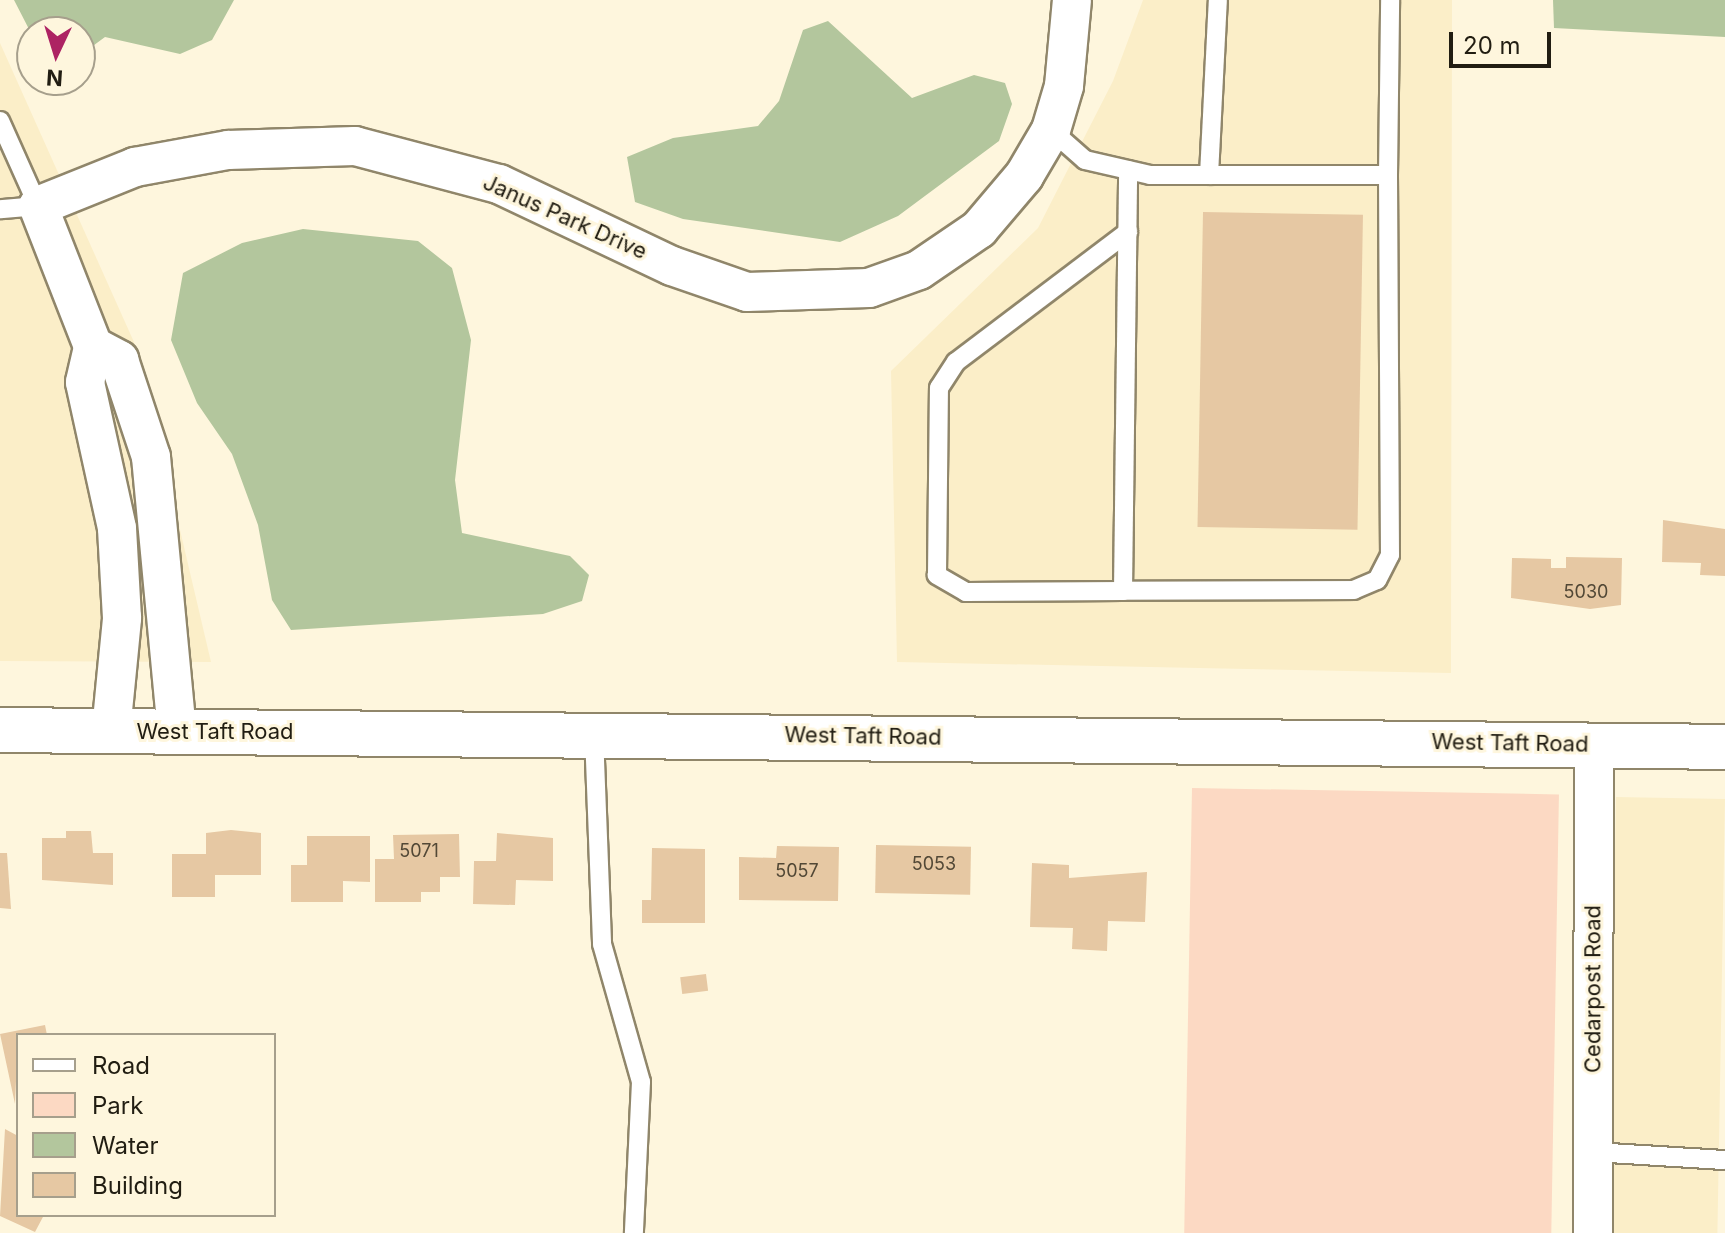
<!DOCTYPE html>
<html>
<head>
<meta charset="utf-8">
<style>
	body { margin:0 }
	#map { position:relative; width:1725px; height:1233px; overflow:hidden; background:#fef6dd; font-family:Inter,sans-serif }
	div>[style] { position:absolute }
	.built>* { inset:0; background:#fbeec8; transform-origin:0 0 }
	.green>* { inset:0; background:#fcd9c3; transform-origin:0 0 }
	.water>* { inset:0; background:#b3c69d }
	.building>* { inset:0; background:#e6c8a3; transform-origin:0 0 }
	.roads { filter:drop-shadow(2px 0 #90866a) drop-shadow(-2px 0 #90866a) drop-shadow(0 2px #90866a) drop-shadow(0 -2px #90866a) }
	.lane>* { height:18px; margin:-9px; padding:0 9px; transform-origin:9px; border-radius:9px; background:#fff }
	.street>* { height:38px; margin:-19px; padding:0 19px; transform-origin:19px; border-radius:19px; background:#fff }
	.secondary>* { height:44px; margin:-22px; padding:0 22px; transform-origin:22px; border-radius:22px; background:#fff }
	span { translate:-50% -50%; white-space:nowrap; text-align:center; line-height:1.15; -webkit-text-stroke:6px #fef6dd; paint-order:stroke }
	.number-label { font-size:18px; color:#524836 }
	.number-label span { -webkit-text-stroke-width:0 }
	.street-label { font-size:22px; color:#211d12 }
	.legend { position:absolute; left:16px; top:1033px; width:260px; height:184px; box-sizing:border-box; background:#fef6dd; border:2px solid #a69f8c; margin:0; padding:10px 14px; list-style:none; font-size:24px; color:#211d12 }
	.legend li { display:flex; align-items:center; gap:16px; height:40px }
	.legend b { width:40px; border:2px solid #a69f8c }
	.north { position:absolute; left:16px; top:16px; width:80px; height:80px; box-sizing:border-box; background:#fef6dd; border:2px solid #a69f8c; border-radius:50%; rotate:184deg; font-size:22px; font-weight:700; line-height:32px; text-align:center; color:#211d12 }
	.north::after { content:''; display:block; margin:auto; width:28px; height:36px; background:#ad2363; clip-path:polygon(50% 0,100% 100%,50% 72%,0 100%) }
	.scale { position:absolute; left:1449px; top:32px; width:102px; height:36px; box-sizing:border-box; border:4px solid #211d12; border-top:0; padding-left:10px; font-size:24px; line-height:28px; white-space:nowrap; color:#211d12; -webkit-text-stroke:6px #fef6dd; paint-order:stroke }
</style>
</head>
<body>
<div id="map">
	<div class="built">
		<i style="clip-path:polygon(1143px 0,1452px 0,1451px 673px,897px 662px,891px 371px,1038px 228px,1113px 81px)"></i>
		<i style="clip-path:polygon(0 43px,138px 351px,211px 662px,0 661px)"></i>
		<i style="left:1616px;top:797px;width:109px;height:436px;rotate:1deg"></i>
	</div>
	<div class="green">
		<i style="left:1192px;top:788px;width:367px;height:445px;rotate:1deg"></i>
	</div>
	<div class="water">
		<i style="clip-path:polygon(14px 0,234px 0,212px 40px,180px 54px,105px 37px,86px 51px,84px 85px,59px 88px,55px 80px,80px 80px,80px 32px,32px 35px)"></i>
		<i style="clip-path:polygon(1553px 0,1725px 0,1725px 37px,1554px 28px)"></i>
		<i style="clip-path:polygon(828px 21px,912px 98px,974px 75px,1005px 83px,1012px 104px,999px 141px,898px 216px,840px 242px,683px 219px,635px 202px,627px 157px,673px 138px,758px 126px,779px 101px,803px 30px)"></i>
		<i style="clip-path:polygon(303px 229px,418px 241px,452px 268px,471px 340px,455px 480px,462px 533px,570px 556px,589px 575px,582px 601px,543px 614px,291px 630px,272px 600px,258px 525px,232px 454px,197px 403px,171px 340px,183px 273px,242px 243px)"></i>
	</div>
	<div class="building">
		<i style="left:1203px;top:212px;width:160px;height:315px;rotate:1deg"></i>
		<i style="clip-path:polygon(1663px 520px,1725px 529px,1725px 576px,1700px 575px,1701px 563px,1662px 562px)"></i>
		<i style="clip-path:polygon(1566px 557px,1622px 558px,1621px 605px,1590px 609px,1511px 598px,1512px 558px,1551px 559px,1551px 568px,1566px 568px)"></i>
		<i style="clip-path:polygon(231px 830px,261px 833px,261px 875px,215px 875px,215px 897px,172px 897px,172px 854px,206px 854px,206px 833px)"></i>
		<i style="clip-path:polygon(66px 831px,91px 831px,93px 853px,113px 853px,113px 885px,42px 880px,42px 838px,66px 838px)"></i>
		<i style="clip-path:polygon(497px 833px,553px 838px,553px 881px,516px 880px,515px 905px,473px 904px,474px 861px,496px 861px)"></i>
		<i style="clip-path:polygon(459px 834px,460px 877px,440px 877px,440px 892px,421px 892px,421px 902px,375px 902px,375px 859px,394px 859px,393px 835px)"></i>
		<i style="clip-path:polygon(307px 836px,370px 836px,370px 882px,343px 881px,343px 902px,291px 902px,291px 865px,307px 865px)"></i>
		<i style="left:876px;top:845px;width:95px;height:48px;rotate:1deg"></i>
		<i style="clip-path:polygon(777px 846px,839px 847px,838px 901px,739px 900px,739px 857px,776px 858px)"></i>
		<i style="clip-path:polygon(652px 848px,705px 849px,705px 923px,642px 923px,642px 900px,651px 900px)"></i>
		<i style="clip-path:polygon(0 853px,7px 853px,11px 909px,0 908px)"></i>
		<i style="clip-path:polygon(1032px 863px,1069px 865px,1069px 878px,1147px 872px,1145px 922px,1108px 921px,1107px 951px,1072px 949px,1073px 928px,1030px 927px)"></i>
		<i style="left:706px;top:974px;width:17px;height:26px;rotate:83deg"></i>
		<i style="clip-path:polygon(45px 1025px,47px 1035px,18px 1035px,15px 1104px,0 1034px)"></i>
		<i style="clip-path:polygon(5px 1129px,18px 1136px,18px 1215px,44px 1215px,35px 1232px,0 1216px)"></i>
	</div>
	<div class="roads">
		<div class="lane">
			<i style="left:0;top:121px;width:93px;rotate:65.9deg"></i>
			<i style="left:38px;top:206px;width:38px;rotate:175deg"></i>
			<i style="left:1051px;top:130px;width:45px;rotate:41.4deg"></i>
			<i style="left:1085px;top:160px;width:67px;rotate:13deg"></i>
			<i style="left:1150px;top:175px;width:238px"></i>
			<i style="left:1388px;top:175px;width:380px;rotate:89.7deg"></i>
			<i style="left:1390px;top:555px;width:28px;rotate:117deg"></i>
			<i style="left:1377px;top:580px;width:25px;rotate:157deg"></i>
			<i style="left:1354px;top:590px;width:231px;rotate:179.8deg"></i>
			<i style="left:1123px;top:591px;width:421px;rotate:-89.3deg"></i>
			<i style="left:1209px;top:175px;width:175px;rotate:-87.1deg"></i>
			<i style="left:1388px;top:175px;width:175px;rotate:-89.3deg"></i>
			<i style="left:1123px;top:591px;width:157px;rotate:179.6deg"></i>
			<i style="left:966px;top:592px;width:34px;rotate:-150deg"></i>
			<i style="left:937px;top:575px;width:187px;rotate:-89.4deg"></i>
			<i style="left:939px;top:388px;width:31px;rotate:-57deg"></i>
			<i style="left:956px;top:362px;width:216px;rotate:-37.1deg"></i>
			<i style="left:594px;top:734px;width:210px;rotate:87.8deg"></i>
			<i style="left:602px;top:944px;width:143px;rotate:74.2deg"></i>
			<i style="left:641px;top:1082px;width:151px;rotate:92.7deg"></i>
			<i style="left:1593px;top:1152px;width:132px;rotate:3.5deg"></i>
		</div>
		<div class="street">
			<i style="left:93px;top:346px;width:30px;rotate:28deg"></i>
			<i style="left:119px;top:360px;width:102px;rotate:71.7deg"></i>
			<i style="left:151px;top:457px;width:275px;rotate:84.6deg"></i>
			<i style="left:111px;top:731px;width:114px;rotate:-84.4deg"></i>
			<i style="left:122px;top:618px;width:90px;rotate:-93.2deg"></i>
			<i style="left:117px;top:528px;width:149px;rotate:-102.4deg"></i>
			<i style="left:85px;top:382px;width:37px;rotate:-77deg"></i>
			<i style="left:93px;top:346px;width:150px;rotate:-111.4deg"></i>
			<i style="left:38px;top:206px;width:105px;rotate:-21.9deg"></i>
			<i style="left:135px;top:167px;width:95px;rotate:-10.4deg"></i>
			<i style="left:228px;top:150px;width:127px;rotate:-1.8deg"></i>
			<i style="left:355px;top:146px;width:149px;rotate:14.8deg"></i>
			<i style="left:499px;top:184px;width:191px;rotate:25.4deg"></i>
			<i style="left:672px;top:266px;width:79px;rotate:19.1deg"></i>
			<i style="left:747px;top:292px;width:122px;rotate:-1.9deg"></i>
			<i style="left:869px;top:288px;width:53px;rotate:-19.8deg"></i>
			<i style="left:919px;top:270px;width:73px;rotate:-34.3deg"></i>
			<i style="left:979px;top:229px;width:70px;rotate:-49.7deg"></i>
			<i style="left:1024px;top:176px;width:53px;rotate:-59.6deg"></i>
			<i style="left:1051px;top:130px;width:46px;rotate:-73.5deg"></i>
			<i style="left:1064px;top:86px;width:86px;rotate:-84.7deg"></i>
			<i style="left:1593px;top:1233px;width:489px;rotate:-89.9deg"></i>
		</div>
		<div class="secondary">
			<i style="left:0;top:730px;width:1725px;rotate:0.56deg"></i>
		</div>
	</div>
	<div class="number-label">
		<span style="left:1586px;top:592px">5030</span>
		<span style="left:419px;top:851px">5071</span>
		<span style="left:934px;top:864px">5053</span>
		<span style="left:797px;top:871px">5057</span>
	</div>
	<div class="street-label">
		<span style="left:565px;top:217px;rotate:24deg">Janus Park Drive</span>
		<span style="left:215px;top:732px">West Taft Road</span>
		<span style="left:863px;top:736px;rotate:1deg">West Taft Road</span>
		<span style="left:1510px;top:743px;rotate:1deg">West Taft Road</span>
		<span style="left:1593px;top:989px;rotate:-90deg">Cedarpost Road</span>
	</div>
	<ul class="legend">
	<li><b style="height:10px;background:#fff"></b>Road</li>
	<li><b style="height:22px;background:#fcd9c3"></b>Park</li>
	<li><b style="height:22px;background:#b3c69d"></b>Water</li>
	<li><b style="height:22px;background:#e6c8a3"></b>Building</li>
	</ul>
	<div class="north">N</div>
	<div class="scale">20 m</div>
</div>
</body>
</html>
